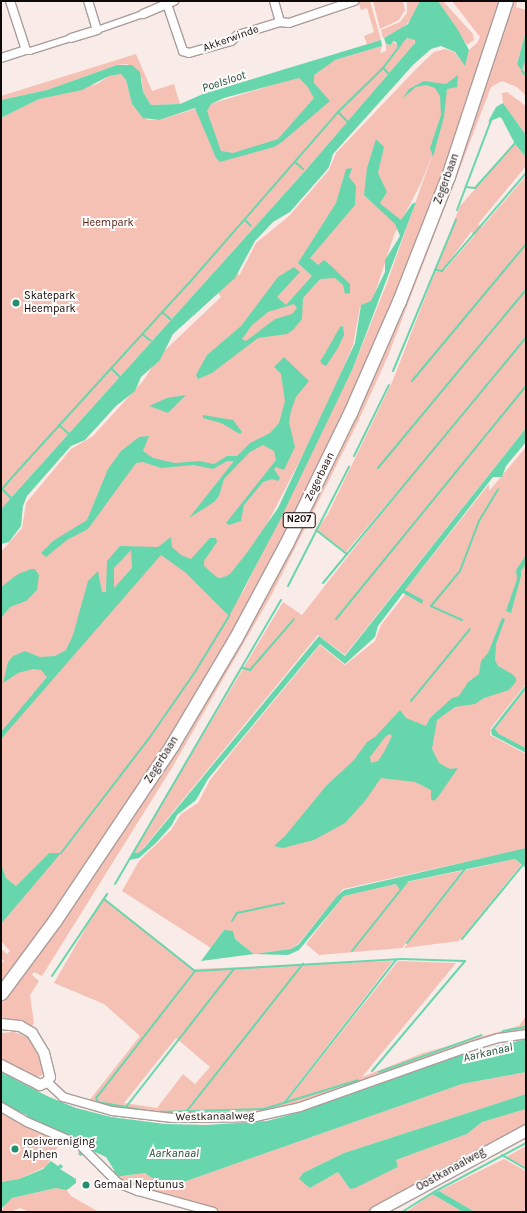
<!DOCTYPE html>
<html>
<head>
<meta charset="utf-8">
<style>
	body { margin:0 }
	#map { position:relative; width:527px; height:1213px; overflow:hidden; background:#f9ebe8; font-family:Karla,sans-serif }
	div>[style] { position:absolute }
	.green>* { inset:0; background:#f6c1b5 }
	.water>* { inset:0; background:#68d6ad }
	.stream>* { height:2px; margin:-1px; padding:0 1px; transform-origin:1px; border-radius:1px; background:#68d6ad }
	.roads { filter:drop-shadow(1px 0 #aa9d9a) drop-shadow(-1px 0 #aa9d9a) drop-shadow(0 1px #aa9d9a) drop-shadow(0 -1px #aa9d9a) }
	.pedestrian>* { height:6px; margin:-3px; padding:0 3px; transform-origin:3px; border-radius:3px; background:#fff }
	.minor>* { height:8px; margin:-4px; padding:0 4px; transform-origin:4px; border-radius:4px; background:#fff }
	.tertiary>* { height:10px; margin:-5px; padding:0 5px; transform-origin:5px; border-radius:5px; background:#fff }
	.secondary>* { height:11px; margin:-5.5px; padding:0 5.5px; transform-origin:5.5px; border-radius:5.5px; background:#fff }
	.primary>* { height:13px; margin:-6.5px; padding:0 6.5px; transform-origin:6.5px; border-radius:6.5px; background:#fff }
	.dots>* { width:11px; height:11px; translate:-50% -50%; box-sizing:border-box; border:2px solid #fefbfa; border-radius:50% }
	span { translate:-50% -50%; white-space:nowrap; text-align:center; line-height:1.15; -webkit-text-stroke:4px #fefbfa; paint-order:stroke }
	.shield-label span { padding:1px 3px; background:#fefbfa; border:1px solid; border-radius:3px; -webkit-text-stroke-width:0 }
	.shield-label { font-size:10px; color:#0e0a09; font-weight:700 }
	.street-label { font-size:11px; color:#0e0a09 }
	.park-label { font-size:11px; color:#541a0e }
	.poi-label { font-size:11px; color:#0e0a09 }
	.left { translate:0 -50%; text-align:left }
	.water-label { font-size:12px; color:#214f3e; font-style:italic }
	.frame { position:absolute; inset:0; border:2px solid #0e0a09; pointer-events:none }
</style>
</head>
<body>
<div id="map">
	<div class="green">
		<i style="clip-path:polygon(358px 1px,370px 1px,381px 40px,367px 44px,364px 36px,374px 32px,367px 8px,361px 10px)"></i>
		<i style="clip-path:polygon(373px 1px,403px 1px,405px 10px,399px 20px,380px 29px)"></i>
		<i style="clip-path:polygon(407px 1px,420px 1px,413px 17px,402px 29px,383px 38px,381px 30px,400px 22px,407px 13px)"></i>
		<i style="clip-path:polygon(438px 1px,443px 1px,473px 34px,474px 40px,467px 45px)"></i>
		<i style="clip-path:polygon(evenodd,452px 1px,501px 1px,418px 243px,284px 547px,138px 791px,1px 986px,1px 964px,4px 961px,1px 959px,1px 949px,7px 954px,10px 951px,1px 941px,1px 924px,60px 853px,49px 853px,16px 886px,6px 878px,1px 864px,1px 552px,22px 528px,26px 503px,71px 449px,93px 436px,143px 381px,160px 355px,221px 297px,218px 293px,238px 273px,239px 276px,256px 243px,289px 216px,329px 170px,336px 153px,419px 66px,434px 52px,445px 49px,454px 52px,465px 65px,469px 50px,477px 43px,480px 37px,452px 1px,433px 153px,387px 283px,353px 368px,241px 596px,267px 524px,324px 414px,353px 345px,360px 307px,372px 302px,394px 235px,421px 183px,433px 153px)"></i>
		<i style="clip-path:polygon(511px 1px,517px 1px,516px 7px,526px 10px,526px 31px,517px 63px,522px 71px,526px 58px,526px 96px,517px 87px,502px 81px,491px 87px,388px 356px,356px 426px,272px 594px,173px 766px,42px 976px,34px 972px,32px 975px,39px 981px,30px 995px,34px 1023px,31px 1027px,16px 1021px,1px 1020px,1px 1001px,114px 844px,143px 799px,313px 501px)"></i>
		<i style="clip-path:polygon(412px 38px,415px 40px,414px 45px,305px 171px,1px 509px,1px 118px,39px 99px,97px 84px,109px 76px,121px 74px,126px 80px,132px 104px,148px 120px,159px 120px,292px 79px,335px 60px,382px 46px,380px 53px,386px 51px,386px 44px,391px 45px,393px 41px,399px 47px,404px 39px)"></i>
		<i style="clip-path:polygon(136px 54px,152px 91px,174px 84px,180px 104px,151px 105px,143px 92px,142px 79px,127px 64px,117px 65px,47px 90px,1px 100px,1px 96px)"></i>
		<i style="clip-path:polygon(507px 92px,526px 106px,526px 135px,503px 103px,502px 93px)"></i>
		<i style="clip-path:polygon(515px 144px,526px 157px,526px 166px,478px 224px,482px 227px,526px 176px,526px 428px,345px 655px,318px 635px,145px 846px,138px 853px,133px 852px,283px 602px,302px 615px,414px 472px,346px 552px,317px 530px,328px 514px,393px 380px,435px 272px,444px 271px,475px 235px,471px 232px,442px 271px,435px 270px,460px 206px)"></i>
		<i style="clip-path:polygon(526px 447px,526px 684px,491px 728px,490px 735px,526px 754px,526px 860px,519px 850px,343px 889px,299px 943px,291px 949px,254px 954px,224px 930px,211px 948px,122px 891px,139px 861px,171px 830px,181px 814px,198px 803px,210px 780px,235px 748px,320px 645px,345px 665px,375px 641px,381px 625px,407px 592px,405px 590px,489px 484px,489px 491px)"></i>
		<i style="clip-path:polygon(526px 689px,526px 748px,499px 734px,495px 729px)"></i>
		<i style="clip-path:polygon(515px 859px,521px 865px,459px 941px,404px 948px,466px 870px)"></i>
		<i style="clip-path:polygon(465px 870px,402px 948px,319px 955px,306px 944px,344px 896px,396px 884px,400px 890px,359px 943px,408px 882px)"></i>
		<i style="clip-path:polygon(evenodd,103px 898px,194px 969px,393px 961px,283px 1103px,275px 1105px,290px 1102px,285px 1103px,398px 961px,456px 963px,362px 1077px,423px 1053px,519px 1026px,526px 1016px,526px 1031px,267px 1112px,200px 1117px,123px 1110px,88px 1102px,140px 1036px,104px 1004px,54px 983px,103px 898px,176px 1038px,210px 1067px,195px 1084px,183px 1074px,157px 1108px,124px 1103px,176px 1038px)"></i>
		<i style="clip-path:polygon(14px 1032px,29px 1037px,38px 1047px,45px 1072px,41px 1076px,35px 1077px,1px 1060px,1px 1033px)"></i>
		<i style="clip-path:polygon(526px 1072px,526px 1094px,344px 1153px,303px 1173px,310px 1188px,338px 1172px,350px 1189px,398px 1167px,396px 1160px,467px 1134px,482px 1122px,526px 1109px,526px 1125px,367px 1212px,223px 1212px,176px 1196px,148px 1190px,115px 1177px,145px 1173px,175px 1185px,462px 1084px)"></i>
		<i style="clip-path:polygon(1px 1109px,61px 1141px,47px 1166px,19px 1179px,1px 1182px)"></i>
		<i style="clip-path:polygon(526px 1146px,526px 1168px,506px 1157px)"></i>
		<i style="clip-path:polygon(504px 1159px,526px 1171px,526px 1212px,475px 1212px,439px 1191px)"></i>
		<i style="clip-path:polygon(56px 1188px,65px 1188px,71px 1196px,99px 1212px,29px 1212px,20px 1208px,11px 1212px,1px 1212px,7px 1201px,12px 1198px)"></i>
		<i style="clip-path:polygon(432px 1194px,463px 1212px,406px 1212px)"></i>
	</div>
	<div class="water">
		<i style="clip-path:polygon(420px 1px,438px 1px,458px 30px,469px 50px,465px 66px,455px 52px,441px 46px,431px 49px,413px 65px,333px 154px,329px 167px,325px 172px,290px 212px,273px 222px,255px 241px,235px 278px,173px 334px,160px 360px,141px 377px,135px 391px,116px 406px,85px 440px,71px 446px,27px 496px,23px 506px,21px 526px,9px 542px,1px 544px,1px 509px,305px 171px,415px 43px,415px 40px,407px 38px,398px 48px,396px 42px,393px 41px,391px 45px,386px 44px,384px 38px,408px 24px)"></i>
		<i style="clip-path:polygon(526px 31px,526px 58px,522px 71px,517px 64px)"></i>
		<i style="clip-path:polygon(evenodd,381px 40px,382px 46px,335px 60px,314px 75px,314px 83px,330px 101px,282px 142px,274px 147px,220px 162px,216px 158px,195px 108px,159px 120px,143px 118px,132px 104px,126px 80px,121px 74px,109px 76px,82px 90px,39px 99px,1px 118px,1px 100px,47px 90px,117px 65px,132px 65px,140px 72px,143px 92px,151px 105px,180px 104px,203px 94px,381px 40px,299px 78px,307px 86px,314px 98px,278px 139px,233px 153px,221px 151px,207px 111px,211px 104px,224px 98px,299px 78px)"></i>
		<i style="clip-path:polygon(458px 75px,457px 87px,447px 89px,444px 117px,433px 157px,430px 148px,441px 115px,440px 96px,435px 88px,426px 85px,416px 87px,403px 98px,409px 89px,424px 81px,446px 84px)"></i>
		<i style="clip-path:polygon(503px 103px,526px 135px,526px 157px,515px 144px,502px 119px,500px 117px,488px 122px,496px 107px)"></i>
		<i style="clip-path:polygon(evenodd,376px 139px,384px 147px,378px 173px,387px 192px,380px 203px,382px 205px,401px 220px,412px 204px,416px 202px,353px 368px,279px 522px,233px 609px,229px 616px,186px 573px,161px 555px,1px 739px,1px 732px,47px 677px,41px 670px,33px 669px,18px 673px,3px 683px,8px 662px,13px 656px,25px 651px,40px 657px,55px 656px,66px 650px,73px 635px,88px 581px,98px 571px,102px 592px,106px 592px,107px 561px,120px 546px,158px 547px,171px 537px,172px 547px,181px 555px,191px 559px,210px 538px,216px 538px,217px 542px,204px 561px,204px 566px,218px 578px,222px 578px,230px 574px,246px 554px,278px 508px,355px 343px,361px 305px,371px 301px,385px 272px,385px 260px,400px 236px,395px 224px,364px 195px,367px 168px,376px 139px,131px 550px,132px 568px,114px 588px,114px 568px,131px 550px)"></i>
		<i style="clip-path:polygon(evenodd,352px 168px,349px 177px,356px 186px,355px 205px,310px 258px,318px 265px,324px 260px,328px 263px,350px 284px,350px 293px,345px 294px,343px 285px,335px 278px,320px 279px,303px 298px,302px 319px,293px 330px,287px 334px,258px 338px,212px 373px,198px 379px,196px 375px,207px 355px,241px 326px,278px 277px,294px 267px,300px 272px,277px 297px,286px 305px,312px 276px,298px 263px,336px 203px,346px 169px,352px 168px,294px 304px,297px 308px,292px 314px,275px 319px,246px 341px,242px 339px,252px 325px,268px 312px,294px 304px)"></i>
		<i style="clip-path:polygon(343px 326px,344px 335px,338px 348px,326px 366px,322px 364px,320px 361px,323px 357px,340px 327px)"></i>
		<i style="clip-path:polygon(284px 357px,309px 381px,296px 397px,291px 411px,289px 422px,295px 447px,284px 470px,276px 467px,274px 469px,280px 478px,278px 481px,272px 479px,263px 482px,244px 505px,241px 521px,229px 525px,226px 523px,276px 460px,274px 451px,263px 445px,250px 452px,224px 479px,219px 496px,214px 502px,189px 518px,234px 461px,227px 461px,213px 469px,194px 465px,161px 468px,143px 462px,136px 463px,88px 529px,67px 540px,46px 557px,41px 553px,53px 541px,87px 520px,108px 469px,121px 451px,139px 437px,149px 436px,143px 451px,153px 458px,175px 463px,199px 461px,214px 464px,227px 456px,237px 456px,250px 443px,270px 433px,279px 423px,285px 401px,281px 374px,274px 367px)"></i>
		<i style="clip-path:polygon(186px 395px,168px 413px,149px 406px,167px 398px)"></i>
		<i style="clip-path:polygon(203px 415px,233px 420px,242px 432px,240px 434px,221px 423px,203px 418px)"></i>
		<i style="clip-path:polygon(526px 428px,526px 442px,506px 466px,502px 477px,493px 477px,405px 590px,423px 600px,422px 604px,403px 593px,378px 626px,375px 637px,345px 664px,320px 644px,208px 779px,196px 800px,177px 815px,172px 825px,156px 843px,139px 858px,129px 860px,133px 852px,138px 853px,145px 847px,319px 636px,345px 656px)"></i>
		<i style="clip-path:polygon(526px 555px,526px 564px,521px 571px,521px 576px,511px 613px,506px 611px,517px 579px,516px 570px)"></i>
		<i style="clip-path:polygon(31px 569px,35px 569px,39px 575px,37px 590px,26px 601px,10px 607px,1px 618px,1px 587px,18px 574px)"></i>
		<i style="clip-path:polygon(evenodd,502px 618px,505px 619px,496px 644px,495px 660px,498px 666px,512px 674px,516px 678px,516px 682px,509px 690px,484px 698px,475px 704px,455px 707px,437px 720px,432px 749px,439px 763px,450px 769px,458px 768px,438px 797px,434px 801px,431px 799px,431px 790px,415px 782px,381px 778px,365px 801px,345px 823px,314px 840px,283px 848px,274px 846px,285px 836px,326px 786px,354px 760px,367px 742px,375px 737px,400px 710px,406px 718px,426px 726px,430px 718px,452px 698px,459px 696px,468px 682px,479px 674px,481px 661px,488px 653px,502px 618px,390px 734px,392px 736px,384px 752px,378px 761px,371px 763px,370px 757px,386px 736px,390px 734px)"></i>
		<i style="clip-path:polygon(526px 685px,526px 689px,495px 729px,499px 734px,526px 748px,526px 753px,492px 735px,491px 730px)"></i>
		<i style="clip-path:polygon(526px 848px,526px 860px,522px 865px,515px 859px,406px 882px,400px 890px,396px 884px,344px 896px,299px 950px,288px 955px,254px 954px,201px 961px,224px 930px,233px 931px,235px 939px,254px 954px,291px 949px,299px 944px,337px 896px,344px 890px)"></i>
		<i style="clip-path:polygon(49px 853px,61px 853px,1px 924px,1px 864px,6px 878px,16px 886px)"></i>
		<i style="clip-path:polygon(526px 1039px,526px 1072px,462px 1084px,175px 1185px,158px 1182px,145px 1173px,115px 1177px,114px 1170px,106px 1157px,93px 1151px,80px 1156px,78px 1153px,83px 1150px,81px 1141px,74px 1137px,68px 1139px,29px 1121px,27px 1115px,1px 1104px,1px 1072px,47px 1096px,76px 1108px,111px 1117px,165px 1124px,206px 1125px,267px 1121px,293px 1114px,461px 1055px)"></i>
		<i style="clip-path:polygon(526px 1094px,526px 1109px,482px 1122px,467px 1134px,396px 1160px,398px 1167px,355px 1188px,350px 1189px,338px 1172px,310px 1188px,299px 1179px,303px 1173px,344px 1153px)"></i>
		<i style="clip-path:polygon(51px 1161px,58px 1166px,61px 1164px,63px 1167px,60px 1169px,76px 1179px,76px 1183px,67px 1190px,56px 1188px,12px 1198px,1px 1209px,1px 1182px,19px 1179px,43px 1169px)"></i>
		<i style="clip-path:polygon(439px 1191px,475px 1212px,463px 1212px,432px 1194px)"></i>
	</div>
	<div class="stream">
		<i style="left:383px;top:68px;width:8px;rotate:45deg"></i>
		<i style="left:522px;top:71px;width:6px;rotate:51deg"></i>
		<i style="left:338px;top:112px;width:13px;rotate:45deg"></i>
		<i style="left:295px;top:162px;width:11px;rotate:41deg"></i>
		<i style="left:466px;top:187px;width:9px;rotate:6deg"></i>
		<i style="left:475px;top:188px;width:62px;rotate:-48.3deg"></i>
		<i style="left:457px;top:210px;width:98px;rotate:-69.2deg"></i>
		<i style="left:245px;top:220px;width:8px;rotate:45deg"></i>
		<i style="left:435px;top:270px;width:7px;rotate:8deg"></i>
		<i style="left:442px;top:271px;width:129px;rotate:-49.4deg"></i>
		<i style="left:162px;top:312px;width:11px;rotate:41deg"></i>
		<i style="left:142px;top:334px;width:11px;rotate:38deg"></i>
		<i style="left:111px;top:368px;width:13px;rotate:45deg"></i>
		<i style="left:393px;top:371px;width:164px;rotate:-67.4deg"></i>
		<i style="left:412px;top:381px;width:178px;rotate:-50.2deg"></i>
		<i style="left:59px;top:425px;width:13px;rotate:42deg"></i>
		<i style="left:354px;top:456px;width:79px;rotate:-63.8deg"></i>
		<i style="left:378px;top:468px;width:231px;rotate:-50.3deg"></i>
		<i style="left:11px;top:498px;width:13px;rotate:-135deg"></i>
		<i style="left:2px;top:489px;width:20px;rotate:-49deg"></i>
		<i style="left:15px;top:474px;width:258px;rotate:-47.7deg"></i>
		<i style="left:189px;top:283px;width:227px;rotate:-48.9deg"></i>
		<i style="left:338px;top:112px;width:63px;rotate:-44.4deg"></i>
		<i style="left:383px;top:68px;width:30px;rotate:-53deg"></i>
		<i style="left:316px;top:530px;width:39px;rotate:38deg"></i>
		<i style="left:323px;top:583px;width:318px;rotate:-50.4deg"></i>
		<i style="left:288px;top:586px;width:134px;rotate:-62.9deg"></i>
		<i style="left:336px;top:619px;width:301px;rotate:-50.8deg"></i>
		<i style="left:462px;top:620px;width:34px;rotate:-156deg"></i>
		<i style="left:431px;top:606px;width:45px;rotate:-50.4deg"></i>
		<i style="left:460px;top:571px;width:53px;rotate:-69.2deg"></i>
		<i style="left:479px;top:521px;width:37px;rotate:-59deg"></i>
		<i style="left:243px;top:668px;width:7px;rotate:16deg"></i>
		<i style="left:250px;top:670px;width:67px;rotate:-49.2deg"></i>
		<i style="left:411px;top:701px;width:93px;rotate:-50.7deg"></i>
		<i style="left:61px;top:853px;width:146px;rotate:-52.5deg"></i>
		<i style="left:150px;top:737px;width:79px;rotate:-55.3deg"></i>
		<i style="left:195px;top:672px;width:66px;rotate:-58.7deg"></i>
		<i style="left:523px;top:864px;width:4px;rotate:45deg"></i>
		<i style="left:115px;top:884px;width:329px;rotate:-59.7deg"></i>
		<i style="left:104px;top:899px;width:116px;rotate:38.4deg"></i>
		<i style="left:195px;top:971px;width:161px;rotate:127.9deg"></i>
		<i style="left:96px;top:1098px;width:4px;rotate:63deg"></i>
		<i style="left:98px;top:1102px;width:56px;rotate:10.3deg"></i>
		<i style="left:232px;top:921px;width:9px;rotate:-58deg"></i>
		<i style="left:237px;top:913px;width:48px;rotate:-12deg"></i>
		<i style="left:462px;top:939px;width:101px;rotate:-50.6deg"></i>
		<i style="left:407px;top:943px;width:94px;rotate:-51.9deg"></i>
		<i style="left:352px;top:951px;width:88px;rotate:-51.4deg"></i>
		<i style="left:195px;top:971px;width:207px;rotate:-3.3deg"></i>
		<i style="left:402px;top:959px;width:63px;rotate:1.8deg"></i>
		<i style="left:465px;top:961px;width:144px;rotate:130.2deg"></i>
		<i style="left:52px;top:976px;width:99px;rotate:-56.1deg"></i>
		<i style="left:503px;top:1031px;width:23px;rotate:-10deg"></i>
		<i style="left:379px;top:1072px;width:109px;rotate:-19.8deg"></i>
		<i style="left:285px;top:1102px;width:180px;rotate:-52deg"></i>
		<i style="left:126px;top:1107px;width:175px;rotate:-52deg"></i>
		<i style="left:157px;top:1112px;width:107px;rotate:-1.6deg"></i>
		<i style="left:264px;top:1109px;width:98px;rotate:-17.1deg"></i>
		<i style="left:186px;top:1112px;width:189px;rotate:-51.7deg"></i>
		<i style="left:502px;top:1155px;width:28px;rotate:30deg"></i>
		<i style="left:402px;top:1212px;width:38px;rotate:-32deg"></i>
		<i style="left:434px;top:1192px;width:104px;rotate:-28deg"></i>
	</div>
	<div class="roads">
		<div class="pedestrian">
			<i style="left:97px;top:30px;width:49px;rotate:-19.2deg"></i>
			<i style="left:26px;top:50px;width:4px;rotate:14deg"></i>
			<i style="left:30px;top:51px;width:43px;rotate:-17.6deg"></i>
		</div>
		<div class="minor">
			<i style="left:166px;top:1px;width:53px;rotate:71.2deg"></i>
			<i style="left:183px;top:51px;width:6px;rotate:18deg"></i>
			<i style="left:189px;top:53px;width:44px;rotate:-15.9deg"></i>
			<i style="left:231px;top:41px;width:9px;rotate:-41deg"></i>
			<i style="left:238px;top:35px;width:44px;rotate:-17.2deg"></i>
			<i style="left:280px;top:22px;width:9px;rotate:6deg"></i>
			<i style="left:289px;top:23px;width:69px;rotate:-18.7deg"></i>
			<i style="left:274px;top:1px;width:22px;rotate:74deg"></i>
			<i style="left:143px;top:14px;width:34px;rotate:-23deg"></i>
			<i style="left:71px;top:38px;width:27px;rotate:-17deg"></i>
			<i style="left:97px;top:30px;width:30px;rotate:-107deg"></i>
			<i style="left:1px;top:58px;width:26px;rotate:-18deg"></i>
			<i style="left:26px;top:50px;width:52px;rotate:-108.1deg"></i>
			<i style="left:47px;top:1082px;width:22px;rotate:43deg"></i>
			<i style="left:63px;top:1097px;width:51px;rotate:15.9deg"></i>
			<i style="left:112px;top:1111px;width:61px;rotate:6.5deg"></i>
			<i style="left:173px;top:1118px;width:82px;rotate:-0.7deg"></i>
			<i style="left:255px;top:1117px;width:46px;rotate:-12.5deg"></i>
			<i style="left:300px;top:1107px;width:182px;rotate:-19.5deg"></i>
			<i style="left:472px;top:1046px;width:28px;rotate:-17deg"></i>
			<i style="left:499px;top:1038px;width:27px;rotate:-8deg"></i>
			<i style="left:1px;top:1107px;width:30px;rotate:30deg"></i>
			<i style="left:27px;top:1122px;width:58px;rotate:23.5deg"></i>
			<i style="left:80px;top:1145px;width:54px;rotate:45deg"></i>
			<i style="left:118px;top:1183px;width:22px;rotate:22deg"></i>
			<i style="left:138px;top:1191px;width:78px;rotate:15.6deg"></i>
		</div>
		<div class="tertiary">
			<i style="left:1px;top:1024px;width:19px;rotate:6deg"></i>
			<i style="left:20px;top:1026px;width:14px;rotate:30deg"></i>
			<i style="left:32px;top:1033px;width:23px;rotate:59deg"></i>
			<i style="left:44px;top:1053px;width:25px;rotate:76deg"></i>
			<i style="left:50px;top:1077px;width:6px;rotate:121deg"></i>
			<i style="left:47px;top:1082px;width:8px;rotate:157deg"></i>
			<i style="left:40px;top:1085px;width:44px;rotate:-152.9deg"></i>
		</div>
		<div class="secondary">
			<i style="left:375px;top:1212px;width:172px;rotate:-28.5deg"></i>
		</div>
		<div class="primary">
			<i style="left:1px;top:993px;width:91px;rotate:-53.5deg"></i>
			<i style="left:55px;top:920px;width:211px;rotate:-56.2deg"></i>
			<i style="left:172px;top:745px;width:123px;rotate:-59.3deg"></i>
			<i style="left:235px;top:639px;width:108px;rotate:-61.8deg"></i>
			<i style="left:286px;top:544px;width:146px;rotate:-64deg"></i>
			<i style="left:350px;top:413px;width:122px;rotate:-66.4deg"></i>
			<i style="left:399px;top:301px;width:134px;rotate:-68.6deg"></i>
			<i style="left:448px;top:176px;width:184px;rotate:-71.7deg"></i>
		</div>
	</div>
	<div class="dots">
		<i style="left:16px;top:303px;background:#258f6d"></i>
		<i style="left:15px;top:1149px;background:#258f6d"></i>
		<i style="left:86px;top:1185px;background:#258f6d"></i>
	</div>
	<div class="shield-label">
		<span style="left:299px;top:520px">N207</span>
	</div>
	<div class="street-label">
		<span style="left:231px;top:39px;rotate:-20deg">Akkerwinde</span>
		<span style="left:447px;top:179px;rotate:-70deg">Zegerbaan</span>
		<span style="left:320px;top:477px;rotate:-64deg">Zegerbaan</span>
		<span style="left:162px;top:760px;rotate:-58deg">Zegerbaan</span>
		<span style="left:215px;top:1117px;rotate:-1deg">Westkanaalweg</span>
		<span style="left:451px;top:1170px;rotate:-29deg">Oostkanaalweg</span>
	</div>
	<div class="park-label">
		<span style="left:108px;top:223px">Heempark</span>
	</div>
	<div class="poi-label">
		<span class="left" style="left:24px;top:303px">Skatepark<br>Heempark</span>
		<span class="left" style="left:23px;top:1149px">roeivereniging<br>Alphen</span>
		<span class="left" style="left:94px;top:1185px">Gemaal Neptunus</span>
	</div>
	<div class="water-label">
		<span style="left:224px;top:82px;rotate:-18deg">Poelsloot</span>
		<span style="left:488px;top:1053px;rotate:-13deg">Aarkanaal</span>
		<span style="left:174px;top:1154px">Aarkanaal</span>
	</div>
	<div class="frame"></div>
</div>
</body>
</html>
